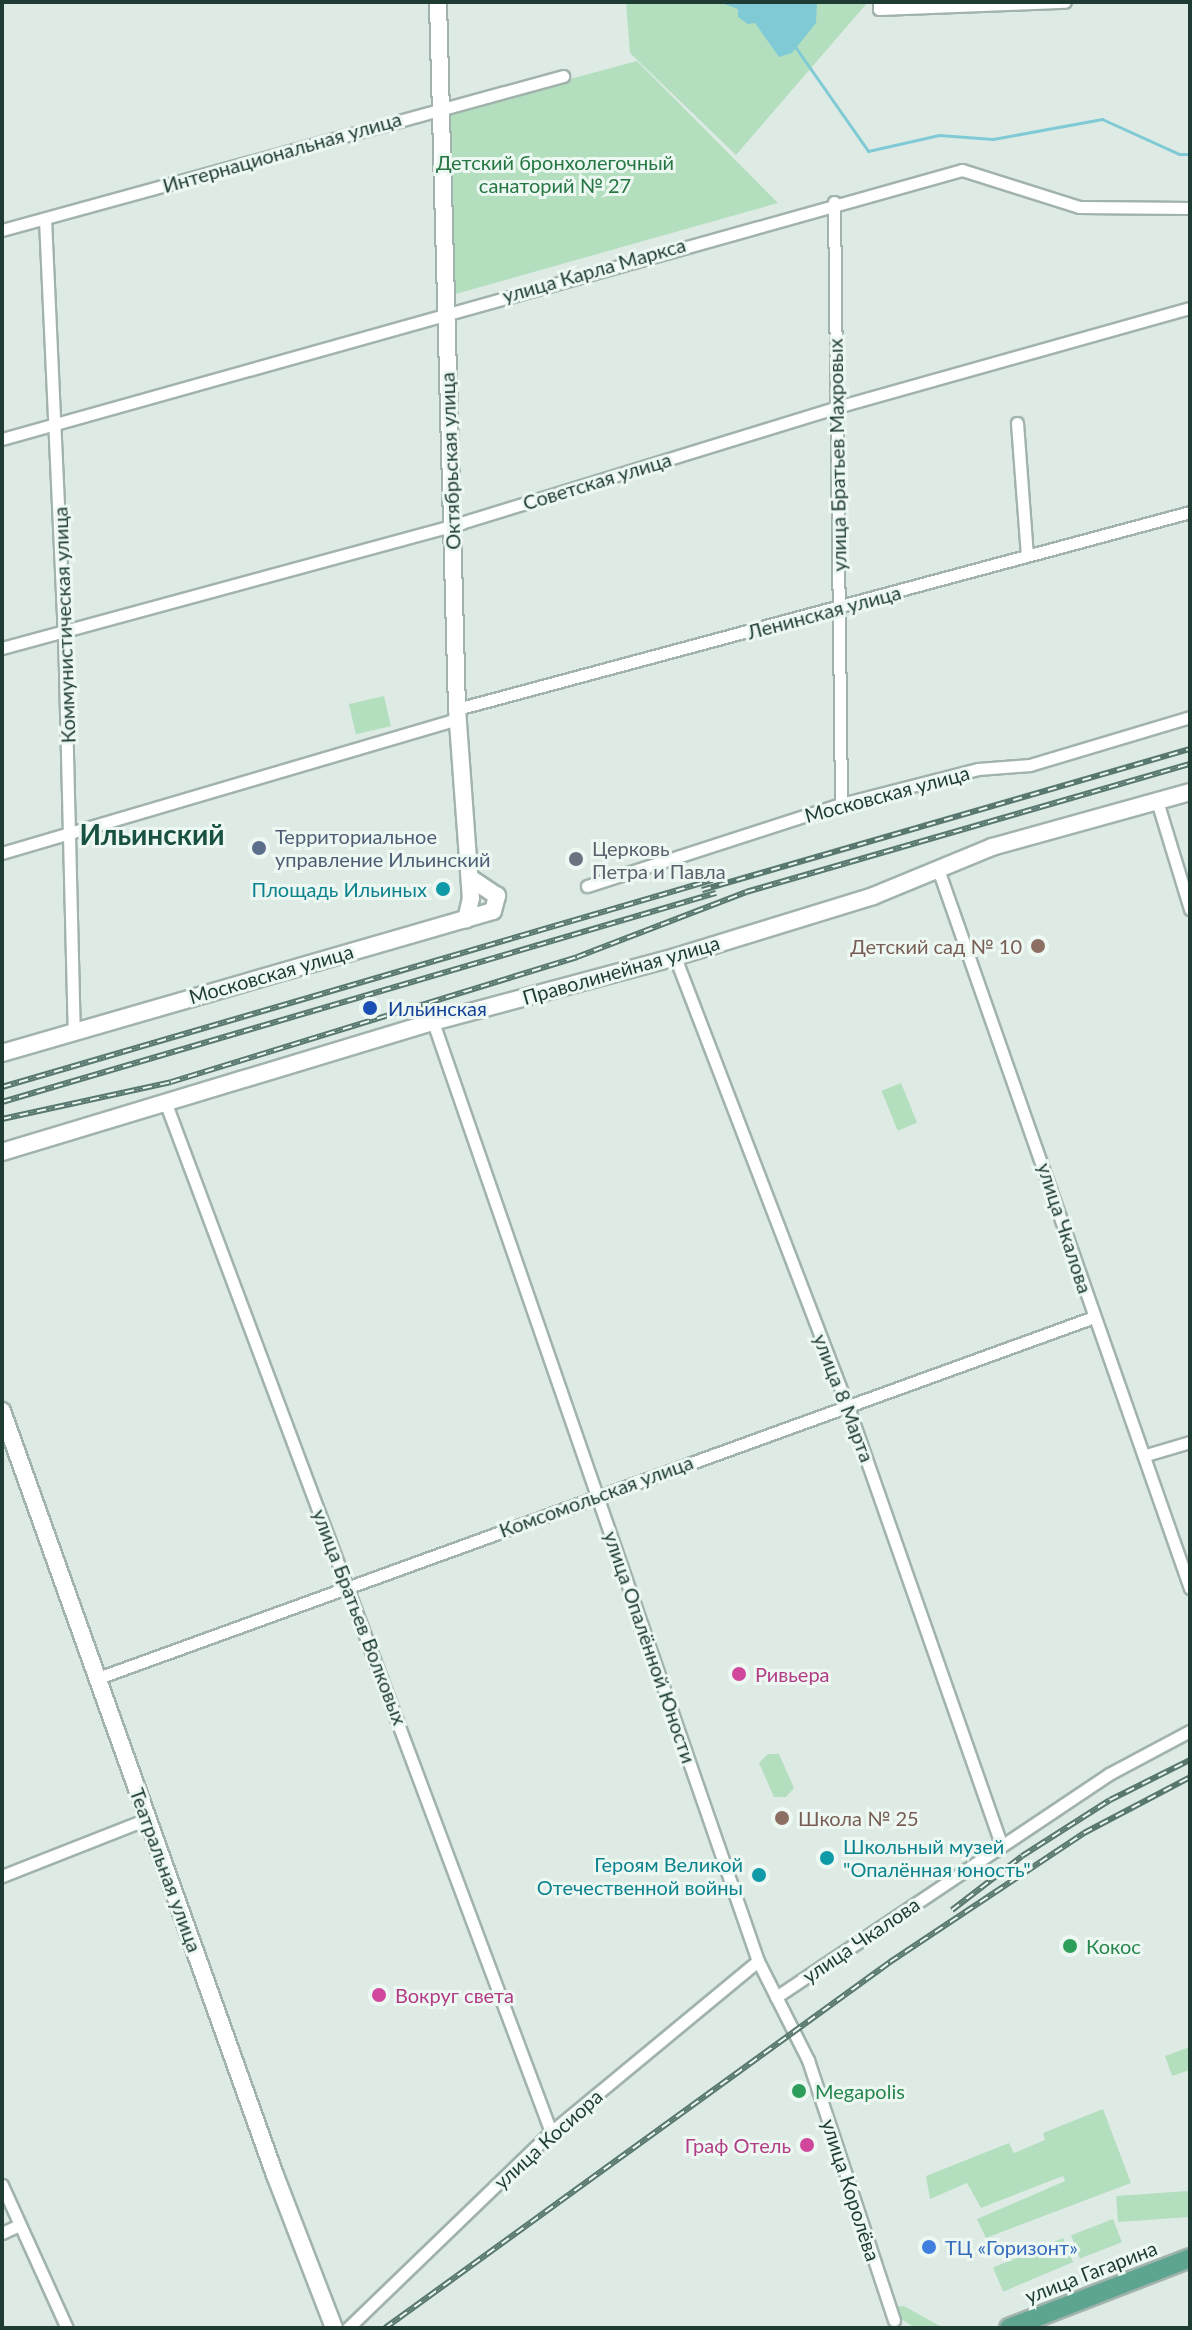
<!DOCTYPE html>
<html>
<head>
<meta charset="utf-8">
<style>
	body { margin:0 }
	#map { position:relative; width:1192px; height:2330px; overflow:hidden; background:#deebe5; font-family:Lato,sans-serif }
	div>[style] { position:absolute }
	.green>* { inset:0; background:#b4dfbf; transform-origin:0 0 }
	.water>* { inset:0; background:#80cad6 }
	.stream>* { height:3px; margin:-1.5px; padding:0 1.5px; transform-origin:1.5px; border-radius:1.5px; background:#80cad6 }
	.roads { filter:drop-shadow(2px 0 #a1b3ac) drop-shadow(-2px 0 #a1b3ac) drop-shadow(0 2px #a1b3ac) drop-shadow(0 -2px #a1b3ac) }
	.street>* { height:11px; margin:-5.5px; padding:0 5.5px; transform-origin:5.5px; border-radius:5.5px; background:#fff }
	.secondary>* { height:16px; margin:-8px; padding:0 8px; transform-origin:8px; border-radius:8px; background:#fff }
	.primary>* { height:18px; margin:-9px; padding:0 9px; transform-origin:9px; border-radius:9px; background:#5ea591 }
	.rail>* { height:6px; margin-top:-3px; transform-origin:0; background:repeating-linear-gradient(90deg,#eef8f3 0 9px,#58786f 0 18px); box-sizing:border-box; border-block:2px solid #58786f }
	.dots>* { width:22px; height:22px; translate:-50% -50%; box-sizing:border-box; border:4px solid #eef8f3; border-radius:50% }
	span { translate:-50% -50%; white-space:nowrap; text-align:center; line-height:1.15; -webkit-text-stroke:6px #eef8f3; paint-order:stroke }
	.street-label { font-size:20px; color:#1e3c33 }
	.park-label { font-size:20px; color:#257643 }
	.service-label { font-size:20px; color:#4e5e75 }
	.left { translate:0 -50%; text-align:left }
	.worship-label { font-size:20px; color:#5b616d }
	.culture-label { font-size:20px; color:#0d838f }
	.right { translate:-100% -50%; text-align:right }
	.education-label { font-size:20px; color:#785e54 }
	.transit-label { font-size:20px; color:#164399 }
	.hotel-label { font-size:20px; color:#b23c85 }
	.leisure-label { font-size:20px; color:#27864d }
	.shop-label { font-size:20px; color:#366cbe }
	.district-label { font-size:28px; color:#185041; font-weight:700 }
	.frame { position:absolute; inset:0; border:4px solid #1e3c33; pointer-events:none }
</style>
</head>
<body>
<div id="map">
	<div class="green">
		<i style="clip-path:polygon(626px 2px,868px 2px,736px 155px,630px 53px)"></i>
		<i style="clip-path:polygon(637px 61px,778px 203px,452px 295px,448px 112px)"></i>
		<i style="left:384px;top:696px;width:31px;height:36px;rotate:77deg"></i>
		<i style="left:901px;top:1083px;width:43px;height:21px;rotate:68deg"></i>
		<i style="clip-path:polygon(768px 1754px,779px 1754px,794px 1788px,786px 1797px,774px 1797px,759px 1763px)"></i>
		<i style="clip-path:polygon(1190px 2047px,1190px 2070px,1172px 2076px,1165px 2056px)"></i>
		<i style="clip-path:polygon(1103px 2109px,1131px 2183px,986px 2238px,977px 2219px,1065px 2181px,1063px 2176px,981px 2208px,967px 2183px,930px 2199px,926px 2176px,1009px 2143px,1014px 2153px,1045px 2140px,1043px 2133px)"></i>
		<i style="left:1188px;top:2191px;width:26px;height:72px;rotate:86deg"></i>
		<i style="left:1113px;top:2219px;width:25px;height:45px;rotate:69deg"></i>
		<i style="left:1063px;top:2238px;width:26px;height:76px;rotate:67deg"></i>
		<i style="clip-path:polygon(904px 2306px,938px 2325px,947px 2328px,915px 2328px,897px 2316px,893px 2307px)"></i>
	</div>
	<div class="water">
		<i style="clip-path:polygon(719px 2px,817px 2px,816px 23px,792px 53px,779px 57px,755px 23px,748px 24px,738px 17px,738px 9px)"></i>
	</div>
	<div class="stream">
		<i style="left:796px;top:48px;width:126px;rotate:55deg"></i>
		<i style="left:868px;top:151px;width:73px;rotate:-12.7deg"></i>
		<i style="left:939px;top:135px;width:54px;rotate:4.2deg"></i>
		<i style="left:993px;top:139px;width:111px;rotate:-10.4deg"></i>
		<i style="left:1102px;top:119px;width:85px;rotate:24.4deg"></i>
		<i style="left:1179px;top:154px;width:11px"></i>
	</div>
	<div class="roads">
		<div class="street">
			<i style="left:879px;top:2px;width:7px;rotate:90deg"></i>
			<i style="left:879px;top:9px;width:186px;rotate:-2.2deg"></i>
			<i style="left:834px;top:202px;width:602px;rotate:89.33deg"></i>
			<i style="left:45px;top:219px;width:412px;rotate:87.4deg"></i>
			<i style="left:64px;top:631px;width:401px;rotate:88.6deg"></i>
			<i style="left:2px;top:230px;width:582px;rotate:-15.35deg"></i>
			<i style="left:1017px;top:423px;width:132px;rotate:85.7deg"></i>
			<i style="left:2px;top:439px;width:997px;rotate:-15.65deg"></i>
			<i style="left:962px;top:170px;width:123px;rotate:17.5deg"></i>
			<i style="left:1079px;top:207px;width:111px;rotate:0.5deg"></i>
			<i style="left:2px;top:648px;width:476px;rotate:-15.2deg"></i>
			<i style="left:461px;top:523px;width:393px;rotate:-17.1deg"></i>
			<i style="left:837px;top:407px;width:367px;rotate:-15.7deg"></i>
			<i style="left:457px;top:709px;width:759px;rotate:-15.04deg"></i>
			<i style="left:1157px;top:801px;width:113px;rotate:73deg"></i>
			<i style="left:2px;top:853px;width:474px;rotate:-16.4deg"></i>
			<i style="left:938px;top:869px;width:762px;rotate:70.69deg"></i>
			<i style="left:587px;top:886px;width:267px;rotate:-17.9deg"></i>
			<i style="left:841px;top:804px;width:141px;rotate:-14.3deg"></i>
			<i style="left:978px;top:769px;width:52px;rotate:-4.4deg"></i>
			<i style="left:1030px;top:765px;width:167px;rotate:-16.7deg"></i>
			<i style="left:675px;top:957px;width:482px;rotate:69deg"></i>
			<i style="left:848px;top:1407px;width:463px;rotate:70.7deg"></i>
			<i style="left:433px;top:1022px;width:994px;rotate:70.91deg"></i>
			<i style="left:758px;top:1961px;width:111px;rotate:63.2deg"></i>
			<i style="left:808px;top:2060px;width:274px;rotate:71.7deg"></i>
			<i style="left:166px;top:1104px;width:1098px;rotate:69.47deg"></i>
			<i style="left:1146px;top:1455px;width:46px;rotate:-16.5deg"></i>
			<i style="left:98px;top:1678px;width:1059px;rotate:-19.92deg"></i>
			<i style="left:2px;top:1876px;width:156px;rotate:-21.5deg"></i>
			<i style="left:776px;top:1997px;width:401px;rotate:-33.8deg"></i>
			<i style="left:1109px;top:1774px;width:92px;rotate:-28deg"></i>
			<i style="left:2px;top:2185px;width:157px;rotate:65.6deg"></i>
			<i style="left:2px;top:2233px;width:19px;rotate:-25deg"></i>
			<i style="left:348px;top:2328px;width:282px;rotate:-44deg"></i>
			<i style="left:551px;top:2132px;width:268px;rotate:-39.6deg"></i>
		</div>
		<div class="secondary">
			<i style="left:438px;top:2px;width:707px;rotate:88.46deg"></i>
			<i style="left:457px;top:709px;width:190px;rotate:85.8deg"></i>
			<i style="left:471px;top:898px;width:22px;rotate:103deg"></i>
			<i style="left:2px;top:1053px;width:511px;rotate:-16.13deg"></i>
			<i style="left:493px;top:911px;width:16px;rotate:-75deg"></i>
			<i style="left:497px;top:896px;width:32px;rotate:-146deg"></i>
			<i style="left:2px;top:1152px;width:450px;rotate:-16.8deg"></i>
			<i style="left:433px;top:1022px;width:251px;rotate:-15deg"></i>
			<i style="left:675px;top:957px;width:207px;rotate:-17.1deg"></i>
			<i style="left:873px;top:896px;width:129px;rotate:-22.4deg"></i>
			<i style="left:992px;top:847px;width:205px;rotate:-15.5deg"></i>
			<i style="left:2px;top:1411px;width:811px;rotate:70.34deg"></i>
			<i style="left:275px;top:2175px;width:164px;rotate:68.9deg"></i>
		</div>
		<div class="primary">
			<i style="left:1009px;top:2328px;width:194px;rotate:-21.1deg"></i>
		</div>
	</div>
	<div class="rail">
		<i style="left:702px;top:890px;width:508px;rotate:-16.12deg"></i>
		<i style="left:2px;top:1087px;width:740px;rotate:-16.25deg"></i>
		<i style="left:2px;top:1102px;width:744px;rotate:-16.32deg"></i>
		<i style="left:2px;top:1119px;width:173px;rotate:-12.3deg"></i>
		<i style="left:171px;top:1082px;width:425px;rotate:-17.1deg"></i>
		<i style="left:577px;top:957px;width:181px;rotate:-21deg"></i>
		<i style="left:746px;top:892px;width:462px;rotate:-16.1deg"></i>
		<i style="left:952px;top:1910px;width:88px;rotate:-37.6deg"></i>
		<i style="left:1022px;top:1856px;width:104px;rotate:-32.5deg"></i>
		<i style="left:1110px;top:1800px;width:89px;rotate:-26.6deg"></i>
		<i style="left:385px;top:2328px;width:624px;rotate:-35.93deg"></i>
		<i style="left:890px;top:1962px;width:233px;rotate:-33.6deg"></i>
		<i style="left:1084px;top:1833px;width:120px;rotate:-27.8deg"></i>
	</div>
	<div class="dots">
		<i style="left:259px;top:848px;background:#5c6f8a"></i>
		<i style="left:576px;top:859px;background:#6b7280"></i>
		<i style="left:443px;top:889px;background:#0f9aa8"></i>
		<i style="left:1038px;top:946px;background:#8d6e63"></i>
		<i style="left:370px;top:1008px;background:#1a4fb4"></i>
		<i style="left:739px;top:1674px;background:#d1479c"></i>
		<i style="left:782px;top:1818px;background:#8d6e63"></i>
		<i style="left:827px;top:1858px;background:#0f9aa8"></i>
		<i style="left:759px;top:1875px;background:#0f9aa8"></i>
		<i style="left:1070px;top:1946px;background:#2e9e5b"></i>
		<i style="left:379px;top:1995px;background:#d1479c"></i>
		<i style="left:799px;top:2091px;background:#2e9e5b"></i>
		<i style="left:807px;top:2145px;background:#d1479c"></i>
		<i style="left:929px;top:2247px;background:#3f7fe0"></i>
	</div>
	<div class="street-label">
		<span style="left:282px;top:152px;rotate:-16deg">Интернациональная улица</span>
		<span style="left:594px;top:270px;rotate:-16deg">улица Карла Маркса</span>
		<span style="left:837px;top:455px;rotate:-91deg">улица Братьев Махровых</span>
		<span style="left:450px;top:461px;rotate:-92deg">Октябрьская улица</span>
		<span style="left:597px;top:481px;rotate:-17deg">Советская улица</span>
		<span style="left:824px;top:612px;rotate:-15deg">Ленинская улица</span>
		<span style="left:64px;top:625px;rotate:-92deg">Коммунистическая улица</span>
		<span style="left:887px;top:794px;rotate:-15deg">Московская улица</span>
		<span style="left:621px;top:970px;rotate:-16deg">Праволинейная улица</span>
		<span style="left:271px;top:974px;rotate:-16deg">Московская улица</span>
		<span style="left:1065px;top:1228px;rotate:72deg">улица Чкалова</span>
		<span style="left:844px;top:1398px;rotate:69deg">улица 8 Марта</span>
		<span style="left:596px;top:1496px;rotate:-20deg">Комсомольская улица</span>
		<span style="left:360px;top:1617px;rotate:69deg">улица Братьев Волковых</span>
		<span style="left:650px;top:1647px;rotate:71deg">улица Опалённой Юности</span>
		<span style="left:166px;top:1870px;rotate:70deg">Театральная улица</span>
		<span style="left:861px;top:1940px;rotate:-34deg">улица Чкалова</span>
		<span style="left:548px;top:2139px;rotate:-42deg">улица Косиора</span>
		<span style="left:851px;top:2190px;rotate:72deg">улица Королёва</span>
		<span style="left:1091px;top:2272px;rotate:-21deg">улица Гагарина</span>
	</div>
	<div class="park-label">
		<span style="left:555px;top:174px">Детский бронхолегочный<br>санаторий № 27</span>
	</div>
	<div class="service-label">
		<span class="left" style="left:275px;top:848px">Территориальное<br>управление Ильинский</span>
	</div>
	<div class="worship-label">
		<span class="left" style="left:592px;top:860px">Церковь<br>Петра и Павла</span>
	</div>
	<div class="culture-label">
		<span class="right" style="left:427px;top:889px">Площадь Ильиных</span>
		<span class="left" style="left:843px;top:1858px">Школьный музей<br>"Опалённая юность"</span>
		<span class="right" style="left:743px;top:1876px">Героям Великой<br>Отечественной войны</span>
	</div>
	<div class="education-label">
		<span class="right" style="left:1022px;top:946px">Детский сад № 10</span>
		<span class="left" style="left:798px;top:1818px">Школа № 25</span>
	</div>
	<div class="transit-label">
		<span class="left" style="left:388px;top:1008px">Ильинская</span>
	</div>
	<div class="hotel-label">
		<span class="left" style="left:755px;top:1674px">Ривьера</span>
		<span class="left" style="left:395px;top:1995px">Вокруг света</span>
		<span class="right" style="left:791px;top:2145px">Граф Отель</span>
	</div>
	<div class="leisure-label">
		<span class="left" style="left:1086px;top:1946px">Кокос</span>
		<span class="left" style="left:815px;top:2091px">Megapolis</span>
	</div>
	<div class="shop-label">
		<span class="left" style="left:945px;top:2247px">ТЦ «Горизонт»</span>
	</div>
	<div class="district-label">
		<span style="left:152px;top:834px">Ильинский</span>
	</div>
	<div class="frame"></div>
</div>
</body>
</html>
